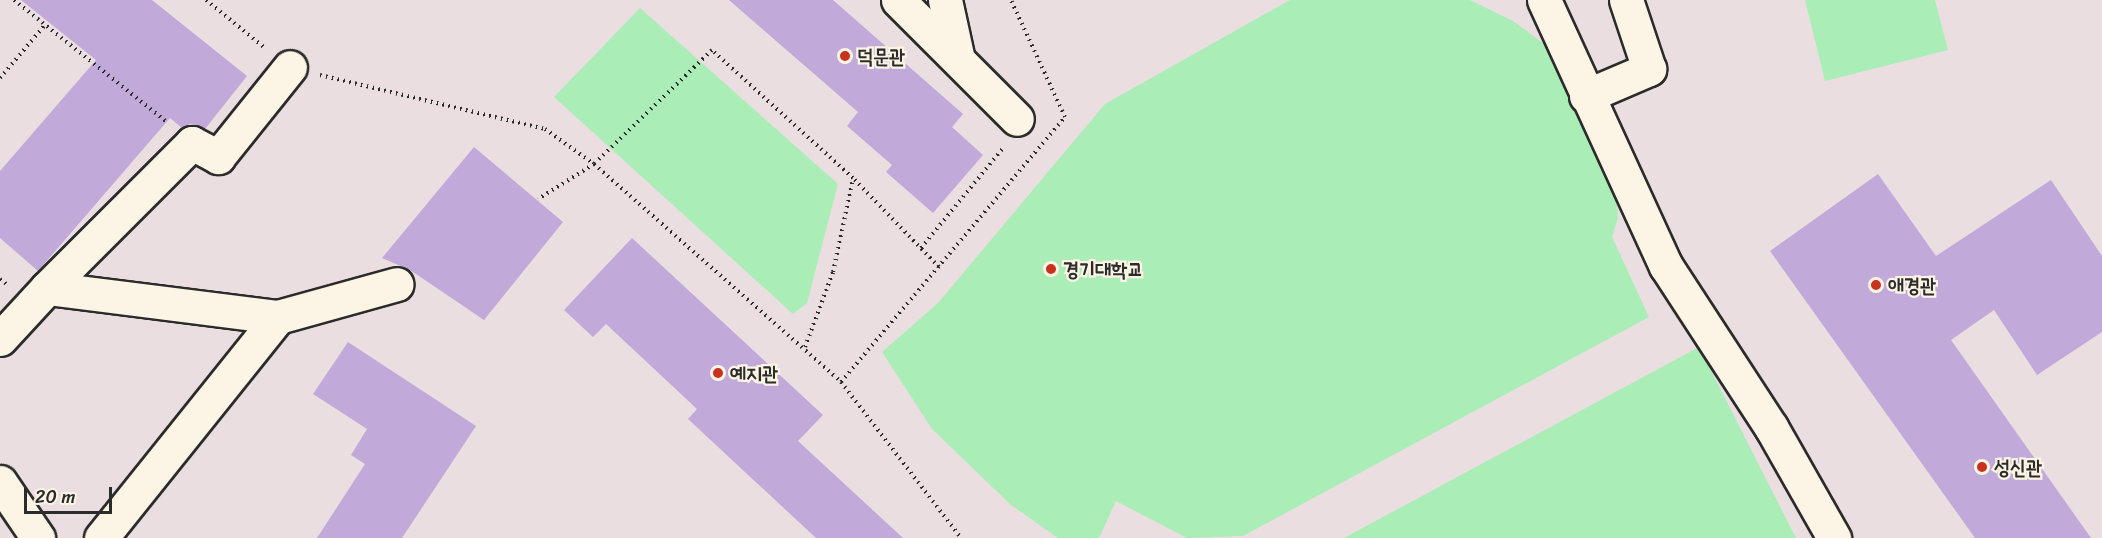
<!DOCTYPE html>
<html>
<head>
<meta charset="utf-8">
<style>
	body { margin:0 }
	#map { position:relative; width:2102px; height:538px; overflow:hidden; background:#fcf5e5; font-family:Sriracha,"Poor Story",sans-serif }
	div>[style] { position:absolute }
	.built>* { inset:0; background:#eadee1; transform-origin:0 0 }
	.green>* { inset:0; background:#abedb7 }
	.building>* { inset:0; background:#c1aad9 }
	.path>* { height:4px; margin-top:-2px; transform-origin:0; background:repeating-linear-gradient(90deg,#2b2b2b 0 1.5px,transparent 0 6px) }
	.roads { filter:drop-shadow(2px 0 #2b2b2b) drop-shadow(-2px 0 #2b2b2b) drop-shadow(0 2px #2b2b2b) drop-shadow(0 -2px #2b2b2b) }
	.minor>* { height:33px; margin:-16.5px; padding:0 16.5px; transform-origin:16.5px; border-radius:16.5px; background:#fcf5e5 }
	.dots>* { width:16px; height:16px; translate:-50% -50%; box-sizing:border-box; border:3px solid #fcf5e5; border-radius:50% }
	span { translate:-50% -50%; white-space:nowrap; text-align:center; line-height:1.15; -webkit-text-stroke:4.5px #fcf5e5; paint-order:stroke }
	.poi-label { font-size:20px; color:#2b2b2b; font-weight:700 }
	.left { translate:0 -50%; text-align:left }
	.scale { position:absolute; left:24px; top:487px; width:88px; height:27px; box-sizing:border-box; border:3px solid #2b2b2b; border-top:0; padding-left:8px; font-size:18px; line-height:21px; white-space:nowrap; color:#2b2b2b; -webkit-text-stroke:4px #fcf5e5; paint-order:stroke }
</style>
</head>
<body>
<div id="map">
	<div class="built">
		<i style="left:0;top:0;width:2102px;height:538px"></i>
	</div>
	<div class="green">
		<i style="clip-path:polygon(1290px 0,1470px 0,1513px 21px,1562px 57px,1615px 183px,1618px 218px,1612px 237px,1649px 317px,1243px 536px,1187px 538px,1116px 501px,1099px 538px,1058px 538px,1011px 505px,932px 429px,882px 352px,938px 303px,1105px 104px)"></i>
		<i style="clip-path:polygon(1805px 0,1935px 0,1948px 50px,1825px 81px)"></i>
		<i style="clip-path:polygon(640px 8px,838px 184px,807px 303px,793px 314px,554px 97px)"></i>
		<i style="clip-path:polygon(1699px 347px,1796px 538px,1344px 538px)"></i>
	</div>
	<div class="building">
		<i style="clip-path:polygon(21px 0,152px 0,247px 76px,205px 129px,190px 124px,182px 128px,170px 118px,38px 271px,0 238px,0 171px,96px 60px)"></i>
		<i style="clip-path:polygon(729px 0,833px 0,963px 114px,952px 127px,983px 155px,933px 213px,886px 172px,892px 165px,847px 126px,858px 112px)"></i>
		<i style="clip-path:polygon(474px 147px,563px 222px,484px 320px,410px 270px,382px 258px)"></i>
		<i style="clip-path:polygon(1878px 174px,1936px 256px,2051px 180px,2102px 256px,2102px 332px,2037px 375px,1994px 310px,1951px 340px,2091px 538px,1975px 538px,1770px 251px)"></i>
		<i style="clip-path:polygon(632px 238px,823px 415px,798px 441px,903px 538px,816px 538px,688px 419px,697px 409px,606px 324px,593px 337px,564px 310px)"></i>
		<i style="clip-path:polygon(348px 342px,476px 426px,402px 538px,317px 538px,365px 464px,351px 455px,367px 429px,313px 394px)"></i>
	</div>
	<div class="path">
		<i style="left:14px;top:0;width:197px;rotate:38.6deg"></i>
		<i style="left:206px;top:0;width:77px;rotate:39.2deg"></i>
		<i style="left:320px;top:75px;width:231px;rotate:13.5deg"></i>
		<i style="left:545px;top:129px;width:60px;rotate:35.5deg"></i>
		<i style="left:594px;top:164px;width:66px;rotate:148deg"></i>
		<i style="left:0;top:78px;width:70px;rotate:-49.7deg"></i>
		<i style="left:921px;top:248px;width:131px;rotate:-50.6deg"></i>
		<i style="left:939px;top:267px;width:124px;rotate:-134deg"></i>
		<i style="left:853px;top:178px;width:190px;rotate:-137.8deg"></i>
		<i style="left:712px;top:50px;width:164px;rotate:136deg"></i>
		<i style="left:594px;top:164px;width:329px;rotate:41.4deg"></i>
		<i style="left:841px;top:382px;width:197px;rotate:52.4deg"></i>
		<i style="left:0;top:279px;width:11px;rotate:38deg"></i>
		<i style="left:805px;top:347px;width:80px;rotate:-69.5deg"></i>
		<i style="left:833px;top:272px;width:95px;rotate:-77.9deg"></i>
		<i style="left:841px;top:382px;width:347px;rotate:-49.8deg"></i>
		<i style="left:1065px;top:117px;width:129px;rotate:-114.8deg"></i>
	</div>
	<div class="roads">
		<div class="minor">
			<i style="left:898px;top:0;width:168px;rotate:45deg"></i>
			<i style="left:945px;top:0;width:56px;rotate:77.7deg"></i>
			<i style="left:1544px;top:0;width:293px;rotate:65.4deg"></i>
			<i style="left:1666px;top:266px;width:192px;rotate:56.9deg"></i>
			<i style="left:1771px;top:427px;width:128px;rotate:60.4deg"></i>
			<i style="left:1586px;top:96px;width:69px;rotate:-23.2deg"></i>
			<i style="left:1649px;top:69px;width:73px;rotate:-108.4deg"></i>
			<i style="left:47px;top:288px;width:205px;rotate:-45deg"></i>
			<i style="left:192px;top:143px;width:30px;rotate:28deg"></i>
			<i style="left:218px;top:157px;width:115px;rotate:-51.3deg"></i>
			<i style="left:0;top:339px;width:69px;rotate:-47.3deg"></i>
			<i style="left:47px;top:288px;width:233px;rotate:7.2deg"></i>
			<i style="left:278px;top:317px;width:123px;rotate:-15.5deg"></i>
			<i style="left:0;top:482px;width:68px;rotate:55.8deg"></i>
			<i style="left:101px;top:538px;width:283px;rotate:-51.3deg"></i>
		</div>
	</div>
	<div class="dots">
		<i style="left:845px;top:56px;background:#c8321e"></i>
		<i style="left:1051px;top:269px;background:#c8321e"></i>
		<i style="left:1876px;top:285px;background:#c8321e"></i>
		<i style="left:718px;top:373px;background:#c8321e"></i>
		<i style="left:1982px;top:467px;background:#c8321e"></i>
	</div>
	<div class="poi-label">
		<span class="left" style="left:857px;top:56px">덕문관</span>
		<span class="left" style="left:1063px;top:269px">경기대학교</span>
		<span class="left" style="left:1888px;top:285px">애경관</span>
		<span class="left" style="left:730px;top:373px">예지관</span>
		<span class="left" style="left:1994px;top:467px">성신관</span>
	</div>
	<div class="scale">20 m</div>
</div>
</body>
</html>
